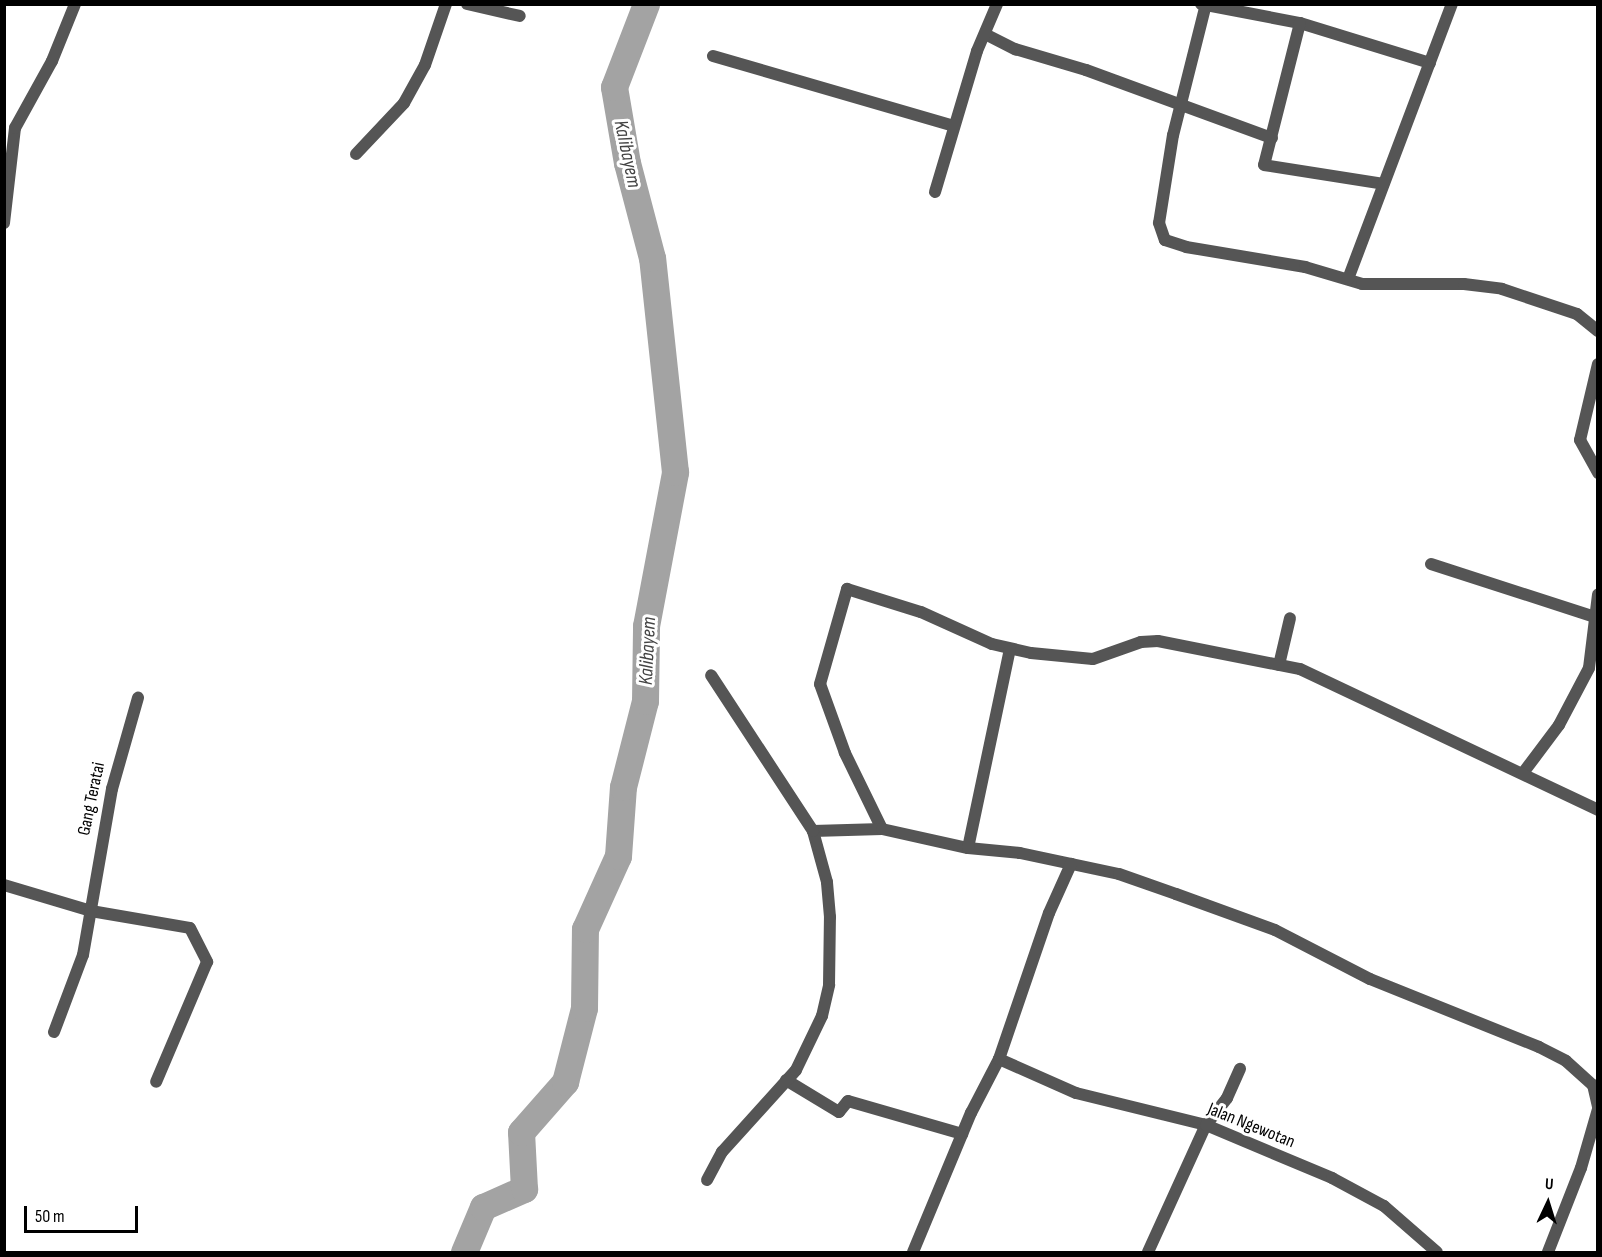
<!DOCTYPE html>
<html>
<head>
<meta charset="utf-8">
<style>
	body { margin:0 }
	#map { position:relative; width:1602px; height:1257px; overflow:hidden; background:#fff; font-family:"Sofia Sans Condensed",sans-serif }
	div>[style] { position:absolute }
	.river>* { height:27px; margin:-13.5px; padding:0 13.5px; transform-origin:13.5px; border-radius:13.5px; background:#a3a3a3 }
	.minor>* { height:12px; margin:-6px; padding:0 6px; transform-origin:6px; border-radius:6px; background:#555 }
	span { translate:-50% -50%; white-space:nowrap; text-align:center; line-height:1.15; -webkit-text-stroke:6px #fff; paint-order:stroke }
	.street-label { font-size:18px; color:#000 }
	.water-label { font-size:20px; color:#444; font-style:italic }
	.frame { position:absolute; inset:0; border:6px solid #000; pointer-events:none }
	.north { position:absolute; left:1518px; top:1173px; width:60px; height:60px; -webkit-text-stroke:4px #fff; paint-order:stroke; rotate:4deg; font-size:16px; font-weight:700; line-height:24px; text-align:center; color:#000 }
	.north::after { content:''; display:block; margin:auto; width:21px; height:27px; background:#000; clip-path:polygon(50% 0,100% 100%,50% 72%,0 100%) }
	.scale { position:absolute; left:24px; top:1206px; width:114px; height:27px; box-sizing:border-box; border:3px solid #000; border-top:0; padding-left:8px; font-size:18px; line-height:21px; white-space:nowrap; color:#000; -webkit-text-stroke:4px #fff; paint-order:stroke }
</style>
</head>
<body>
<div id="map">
	<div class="river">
		<i style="left:464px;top:1252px;width:49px;rotate:-67.1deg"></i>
		<i style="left:483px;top:1207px;width:45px;rotate:-23.7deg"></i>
		<i style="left:524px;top:1189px;width:57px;rotate:-93deg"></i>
		<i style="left:521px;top:1132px;width:67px;rotate:-48.7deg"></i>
		<i style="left:565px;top:1082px;width:76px;rotate:-75.6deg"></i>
		<i style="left:584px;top:1008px;width:79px;rotate:-89.3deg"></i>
		<i style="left:585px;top:929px;width:80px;rotate:-65.7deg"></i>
		<i style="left:618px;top:856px;width:69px;rotate:-85.9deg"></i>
		<i style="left:623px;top:787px;width:89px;rotate:-75.7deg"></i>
		<i style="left:645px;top:701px;width:75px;rotate:-89.2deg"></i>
		<i style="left:646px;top:626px;width:157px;rotate:-79.3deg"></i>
		<i style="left:675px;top:472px;width:215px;rotate:-96.1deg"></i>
		<i style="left:652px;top:258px;width:98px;rotate:-104.7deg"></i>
		<i style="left:627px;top:163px;width:77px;rotate:-99.7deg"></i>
		<i style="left:614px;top:87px;width:89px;rotate:-68.9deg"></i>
	</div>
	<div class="minor">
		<i style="left:467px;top:4px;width:54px;rotate:12.8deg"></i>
		<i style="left:1201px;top:4px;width:101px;rotate:10.9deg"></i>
		<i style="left:1300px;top:23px;width:136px;rotate:17.1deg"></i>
		<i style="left:1206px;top:4px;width:135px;rotate:104.1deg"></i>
		<i style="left:1173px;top:135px;width:89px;rotate:99deg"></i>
		<i style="left:1159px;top:223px;width:18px;rotate:71deg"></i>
		<i style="left:1165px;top:240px;width:22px;rotate:18deg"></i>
		<i style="left:1186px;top:247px;width:121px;rotate:9.5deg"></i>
		<i style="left:1305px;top:267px;width:59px;rotate:16.6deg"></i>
		<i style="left:1362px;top:284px;width:102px"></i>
		<i style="left:1464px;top:284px;width:38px;rotate:7deg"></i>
		<i style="left:1502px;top:289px;width:79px;rotate:18.4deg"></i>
		<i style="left:1577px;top:314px;width:27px;rotate:39deg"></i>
		<i style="left:1300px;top:23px;width:146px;rotate:104.2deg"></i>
		<i style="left:1264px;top:165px;width:121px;rotate:9deg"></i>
		<i style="left:985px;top:34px;width:34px;rotate:27deg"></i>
		<i style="left:1015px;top:49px;width:74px;rotate:16.5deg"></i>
		<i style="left:1086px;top:70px;width:198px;rotate:20.1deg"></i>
		<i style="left:713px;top:56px;width:251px;rotate:16.2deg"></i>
		<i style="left:356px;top:154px;width:70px;rotate:-46.7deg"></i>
		<i style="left:404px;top:103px;width:43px;rotate:-61.1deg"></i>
		<i style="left:425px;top:65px;width:65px;rotate:-71deg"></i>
		<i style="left:935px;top:192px;width:147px;rotate:-73.4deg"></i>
		<i style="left:977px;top:51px;width:51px;rotate:-66.9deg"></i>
		<i style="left:4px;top:223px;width:96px;rotate:-83.4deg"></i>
		<i style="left:15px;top:128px;width:77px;rotate:-61.1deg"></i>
		<i style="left:52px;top:61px;width:61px;rotate:-68deg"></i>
		<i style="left:1348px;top:279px;width:294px;rotate:-69.3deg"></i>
		<i style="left:1598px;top:364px;width:78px;rotate:103.3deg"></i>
		<i style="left:1580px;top:440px;width:38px;rotate:61deg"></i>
		<i style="left:1431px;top:564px;width:169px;rotate:17.9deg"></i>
		<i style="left:1279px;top:665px;width:48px;rotate:-76.8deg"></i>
		<i style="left:1523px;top:773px;width:60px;rotate:-53.1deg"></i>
		<i style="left:1559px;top:725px;width:64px;rotate:-62.2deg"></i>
		<i style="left:1589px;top:668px;width:74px;rotate:-83deg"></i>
		<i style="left:882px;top:829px;width:85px;rotate:-116deg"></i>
		<i style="left:845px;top:753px;width:73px;rotate:-109.9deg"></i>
		<i style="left:820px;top:684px;width:99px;rotate:-74.1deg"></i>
		<i style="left:847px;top:589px;width:77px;rotate:17.3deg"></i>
		<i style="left:921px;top:612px;width:78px;rotate:24.3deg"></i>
		<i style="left:992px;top:644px;width:40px;rotate:13deg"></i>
		<i style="left:1031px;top:653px;width:62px;rotate:5.5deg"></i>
		<i style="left:1093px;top:659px;width:51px;rotate:-19.5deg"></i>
		<i style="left:1141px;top:642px;width:17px;rotate:-3deg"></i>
		<i style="left:1158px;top:641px;width:145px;rotate:11.2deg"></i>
		<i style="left:1300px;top:669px;width:330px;rotate:25.3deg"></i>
		<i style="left:813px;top:831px;width:69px;rotate:-1.7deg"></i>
		<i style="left:882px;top:829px;width:88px;rotate:12.5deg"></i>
		<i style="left:968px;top:848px;width:52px;rotate:5.5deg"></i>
		<i style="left:1020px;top:853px;width:101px;rotate:12deg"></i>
		<i style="left:1119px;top:874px;width:60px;rotate:19.3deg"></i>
		<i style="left:1176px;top:894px;width:105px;rotate:20deg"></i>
		<i style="left:1275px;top:930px;width:107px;rotate:27.3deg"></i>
		<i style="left:1370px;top:979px;width:182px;rotate:21.9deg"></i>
		<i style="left:1539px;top:1047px;width:30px;rotate:27deg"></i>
		<i style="left:1566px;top:1061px;width:36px;rotate:42deg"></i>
		<i style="left:1593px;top:1085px;width:22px;rotate:77deg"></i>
		<i style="left:968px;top:848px;width:203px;rotate:-78.1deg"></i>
		<i style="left:4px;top:885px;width:91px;rotate:16.6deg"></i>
		<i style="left:91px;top:911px;width:100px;rotate:9.7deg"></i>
		<i style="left:190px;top:928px;width:38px;rotate:63deg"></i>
		<i style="left:207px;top:962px;width:130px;rotate:113deg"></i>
		<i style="left:54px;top:1032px;width:82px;rotate:-69.4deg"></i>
		<i style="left:83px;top:955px;width:169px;rotate:-80.1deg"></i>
		<i style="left:112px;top:789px;width:95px;rotate:-74.1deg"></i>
		<i style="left:999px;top:1059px;width:84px;rotate:23.8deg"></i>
		<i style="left:1076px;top:1093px;width:134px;rotate:13.8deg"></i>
		<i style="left:1206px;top:1125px;width:137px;rotate:22.8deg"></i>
		<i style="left:1332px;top:1178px;width:59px;rotate:28.3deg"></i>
		<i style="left:1384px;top:1206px;width:70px;rotate:41deg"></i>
		<i style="left:786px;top:1080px;width:62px;rotate:31.1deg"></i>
		<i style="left:839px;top:1112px;width:14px;rotate:-51deg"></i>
		<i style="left:848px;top:1101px;width:119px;rotate:16.1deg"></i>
		<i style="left:707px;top:1180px;width:32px;rotate:-62deg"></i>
		<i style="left:722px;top:1152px;width:110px;rotate:-47.9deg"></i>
		<i style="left:796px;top:1070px;width:60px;rotate:-64.3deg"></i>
		<i style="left:822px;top:1016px;width:32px;rotate:-77deg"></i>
		<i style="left:829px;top:985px;width:68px;rotate:-89.2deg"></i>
		<i style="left:830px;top:917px;width:35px;rotate:-95deg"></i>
		<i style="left:827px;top:882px;width:53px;rotate:-105.4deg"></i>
		<i style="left:813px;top:831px;width:186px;rotate:-123.2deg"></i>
		<i style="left:913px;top:1252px;width:151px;rotate:-67.4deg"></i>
		<i style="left:971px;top:1113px;width:61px;rotate:-62.6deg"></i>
		<i style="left:999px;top:1059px;width:154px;rotate:-71.1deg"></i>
		<i style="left:1049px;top:913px;width:54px;rotate:-65.8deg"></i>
		<i style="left:1148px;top:1252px;width:140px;rotate:-65.5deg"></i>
		<i style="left:1206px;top:1125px;width:34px;rotate:-52deg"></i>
		<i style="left:1227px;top:1098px;width:32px;rotate:-66deg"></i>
		<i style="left:1548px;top:1252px;width:90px;rotate:-68.6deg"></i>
		<i style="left:1581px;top:1168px;width:61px;rotate:-73.9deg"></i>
	</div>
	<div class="street-label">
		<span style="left:92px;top:799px;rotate:-78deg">Gang Teratai</span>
		<span style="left:1251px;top:1126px;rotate:22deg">Jalan Ngewotan</span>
	</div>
	<div class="water-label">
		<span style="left:627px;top:154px;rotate:78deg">Kalibayem</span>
		<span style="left:648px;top:651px;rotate:-87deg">Kalibayem</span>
	</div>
	<div class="frame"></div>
	<div class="north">U</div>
	<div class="scale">50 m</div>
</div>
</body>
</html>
